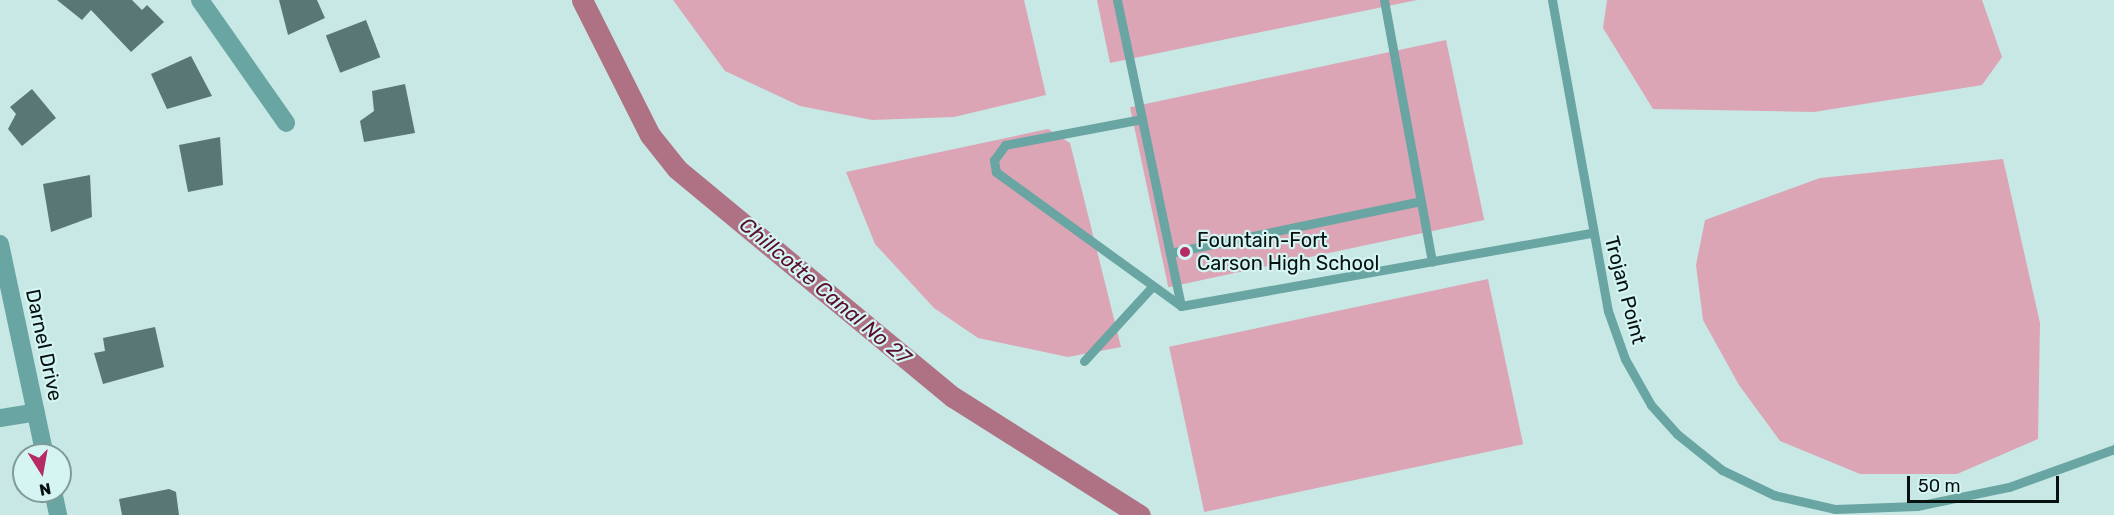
<!DOCTYPE html>
<html>
<head>
<meta charset="utf-8">
<style>
	body { margin:0 }
	#map { position:relative; width:2114px; height:515px; overflow:hidden; background:#c7e8e5; font-family:Rubik,sans-serif }
	div>[style] { position:absolute }
	.green>* { inset:0; background:#dca5b5; transform-origin:0 0 }
	.canal>* { height:21px; margin:-10.5px; padding:0 10.5px; transform-origin:10.5px; border-radius:10.5px; background:#af7284 }
	.building>* { inset:0; background:#597775; transform-origin:0 0 }
	.lane>* { height:9px; margin:-4.5px; padding:0 4.5px; transform-origin:4.5px; border-radius:4.5px; background:#69a5a2 }
	.street>* { height:18px; margin:-9px; padding:0 9px; transform-origin:9px; border-radius:9px; background:#69a5a2 }
	.dots>* { width:16px; height:16px; translate:-50% -50%; box-sizing:border-box; border:3px solid #d4f5f2; border-radius:50% }
	span { translate:-50% -50%; white-space:nowrap; text-align:center; line-height:1.15; -webkit-text-stroke:4.5px #d4f5f2; paint-order:stroke }
	.poi-label { font-size:20px; color:#061110 }
	.left { translate:0 -50%; text-align:left }
	.street-label { font-size:20px; color:#061110 }
	.water-label { font-size:21px; color:#5a0e2e; font-style:italic }
	.north { position:absolute; left:12px; top:443px; width:60px; height:60px; box-sizing:border-box; background:#d4f5f2; border:2px solid #829a98; border-radius:50%; rotate:169deg; font-size:16px; font-weight:700; line-height:24px; text-align:center; color:#061110 }
	.north::after { content:''; display:block; margin:auto; width:21px; height:27px; background:#b62b66; clip-path:polygon(50% 0,100% 100%,50% 72%,0 100%) }
	.scale { position:absolute; left:1907px; top:476px; width:152px; height:27px; box-sizing:border-box; border:3px solid #061110; border-top:0; padding-left:8px; font-size:18px; line-height:21px; white-space:nowrap; color:#061110; -webkit-text-stroke:4px #d4f5f2; paint-order:stroke }
</style>
</head>
<body>
<div id="map">
	<div class="green">
		<i style="clip-path:polygon(673px 0,1024px 0,1046px 95px,954px 117px,872px 120px,800px 106px,725px 71px)"></i>
		<i style="clip-path:polygon(1097px 0,1417px 0,1110px 63px)"></i>
		<i style="clip-path:polygon(1607px 0,1982px 0,2002px 57px,1982px 85px,1814px 112px,1653px 109px,1603px 28px)"></i>
		<i style="left:1446px;top:40px;width:184px;height:323px;rotate:78deg"></i>
		<i style="clip-path:polygon(1048px 129px,1070px 143px,1121px 347px,1068px 357px,978px 338px,934px 308px,875px 244px,846px 172px)"></i>
		<i style="clip-path:polygon(2003px 159px,2040px 323px,2038px 439px,1957px 474px,1860px 474px,1780px 441px,1739px 385px,1703px 320px,1696px 265px,1705px 220px,1820px 178px)"></i>
		<i style="left:1488px;top:279px;width:169px;height:326px;rotate:78deg"></i>
	</div>
	<div class="canal">
		<i style="left:582px;top:0;width:151px;rotate:63.3deg"></i>
		<i style="left:650px;top:135px;width:43px;rotate:51.5deg"></i>
		<i style="left:677px;top:169px;width:358px;rotate:39.6deg"></i>
		<i style="left:953px;top:397px;width:221px;rotate:32.3deg"></i>
	</div>
	<div class="building">
		<i style="clip-path:polygon(57px 0,132px 0,142px 10px,147px 5px,164px 22px,131px 52px,91px 10px,82px 20px)"></i>
		<i style="clip-path:polygon(279px 0,317px 0,325px 18px,288px 35px)"></i>
		<i style="left:366px;top:20px;width:40px;height:43px;rotate:69deg"></i>
		<i style="clip-path:polygon(191px 56px,212px 96px,167px 109px,151px 74px)"></i>
		<i style="clip-path:polygon(405px 84px,415px 133px,364px 142px,360px 121px,374px 111px,372px 91px)"></i>
		<i style="clip-path:polygon(32px 89px,56px 118px,22px 146px,8px 129px,16px 114px,10px 107px)"></i>
		<i style="clip-path:polygon(220px 137px,223px 185px,188px 192px,179px 145px)"></i>
		<i style="clip-path:polygon(90px 175px,92px 217px,51px 232px,43px 184px)"></i>
		<i style="clip-path:polygon(155px 327px,164px 367px,103px 384px,94px 353px,105px 351px,103px 338px)"></i>
		<i style="clip-path:polygon(169px 489px,176px 492px,179px 515px,122px 515px,119px 499px)"></i>
	</div>
	<div class="lane">
		<i style="left:1117px;top:0;width:122px;rotate:78.1deg"></i>
		<i style="left:1384px;top:0;width:266px;rotate:79.6deg"></i>
		<i style="left:1552px;top:0;width:316px;rotate:79.8deg"></i>
		<i style="left:1608px;top:311px;width:51px;rotate:70.5deg"></i>
		<i style="left:1625px;top:359px;width:53px;rotate:60.5deg"></i>
		<i style="left:1651px;top:405px;width:39px;rotate:48deg"></i>
		<i style="left:1677px;top:434px;width:58px;rotate:38.7deg"></i>
		<i style="left:1722px;top:470px;width:58px;rotate:25.7deg"></i>
		<i style="left:1774px;top:495px;width:63px;rotate:12.9deg"></i>
		<i style="left:1835px;top:509px;width:82px;rotate:-2.1deg"></i>
		<i style="left:1917px;top:506px;width:94px;rotate:-11.7deg"></i>
		<i style="left:2009px;top:487px;width:112px;rotate:-19.9deg"></i>
		<i style="left:1170px;top:253px;width:256px;rotate:-11.7deg"></i>
		<i style="left:1181px;top:306px;width:191px;rotate:-101.8deg"></i>
		<i style="left:1142px;top:119px;width:139px;rotate:169.3deg"></i>
		<i style="left:1005px;top:145px;width:19px;rotate:126deg"></i>
		<i style="left:994px;top:160px;width:12px;rotate:81deg"></i>
		<i style="left:996px;top:172px;width:228px;rotate:35.9deg"></i>
		<i style="left:1181px;top:306px;width:416px;rotate:-10.1deg"></i>
		<i style="left:1084px;top:361px;width:99px;rotate:-47.5deg"></i>
	</div>
	<div class="street">
		<i style="left:200px;top:0;width:150px;rotate:55deg"></i>
		<i style="left:0;top:244px;width:216px;rotate:78deg"></i>
		<i style="left:0;top:418px;width:36px;rotate:-9deg"></i>
		<i style="left:53px;top:491px;width:25px;rotate:78deg"></i>
	</div>
	<div class="dots">
		<i style="left:1185px;top:252px;background:#b62b66"></i>
	</div>
	<div class="poi-label">
		<span class="left" style="left:1197px;top:252px">Fountain-Fort<br>Carson High School</span>
	</div>
	<div class="street-label">
		<span style="left:1625px;top:290px;rotate:75deg">Trojan Point</span>
		<span style="left:44px;top:345px;rotate:78deg">Darnel Drive</span>
	</div>
	<div class="water-label">
		<span style="left:825px;top:291px;rotate:40deg">Chillcotte Canal No 27</span>
	</div>
	<div class="north">N</div>
	<div class="scale">50 m</div>
</div>
</body>
</html>
